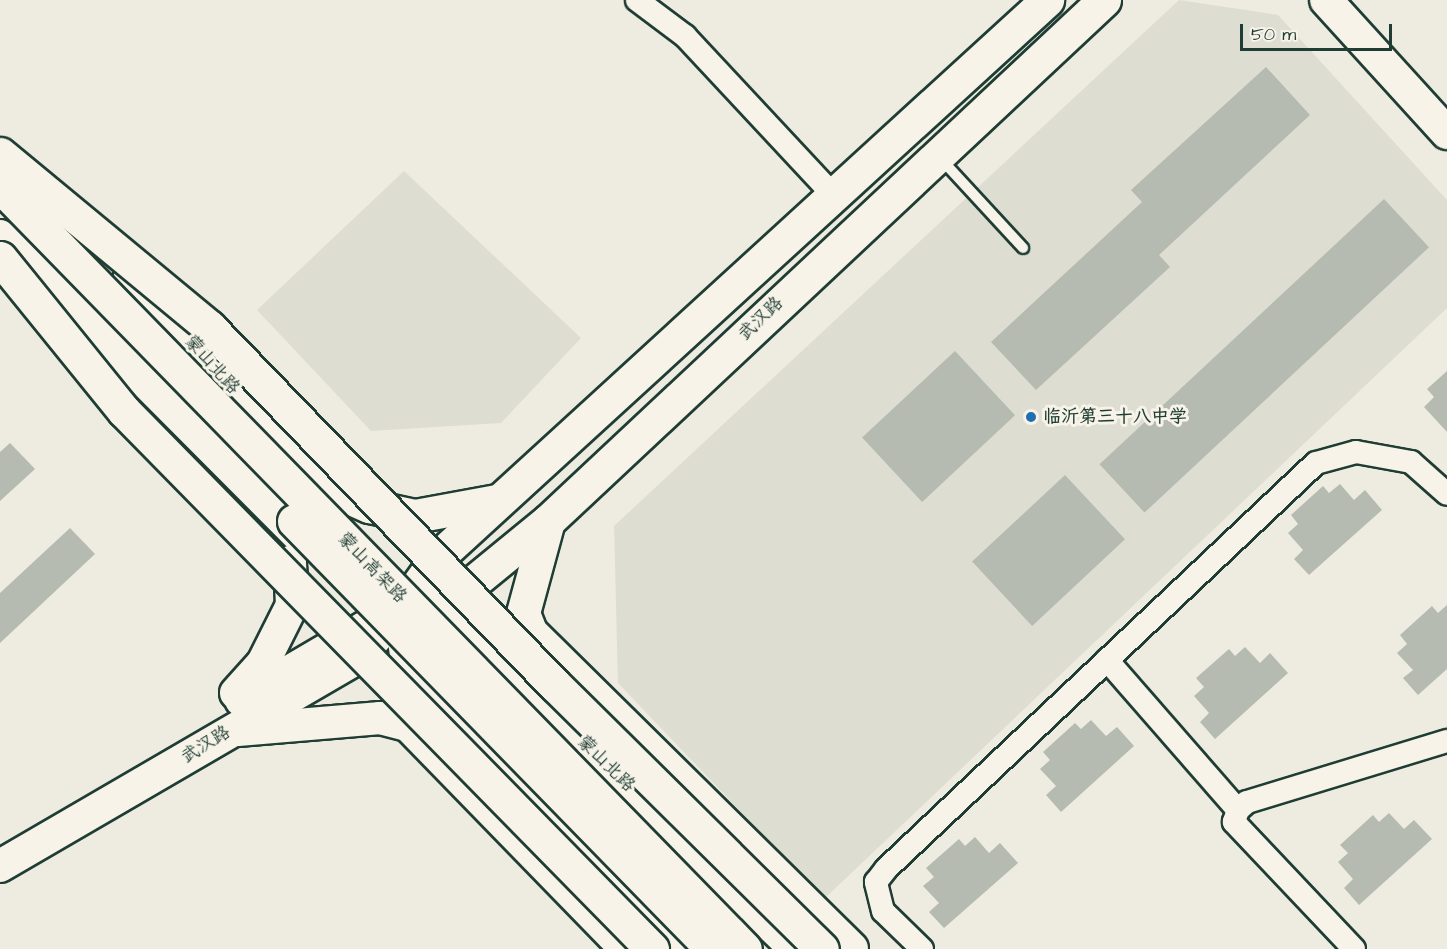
<!DOCTYPE html>
<html>
<head>
<meta charset="utf-8">
<style>
	body { margin:0 }
	#map { position:relative; width:1447px; height:949px; overflow:hidden; background:#eeece1; font-family:"Architects Daughter","LXGW WenKai TC",sans-serif }
	div>[style] { position:absolute }
	.built>* { inset:0; background:#ddddd2 }
	.building>* { inset:0; background:#b5bbb0; transform-origin:0 0 }
	.roads { filter:drop-shadow(2px 0 #1f3d34) drop-shadow(-2px 0 #1f3d34) drop-shadow(0 2px #1f3d34) drop-shadow(0 -2px #1f3d34) }
	.lane>* { height:10px; margin:-5px; padding:0 5px; transform-origin:5px; border-radius:5px; background:#f7f3e8 }
	.street>* { height:22px; margin:-11px; padding:0 11px; transform-origin:11px; border-radius:11px; background:#f7f3e8 }
	.secondary>* { height:32px; margin:-16px; padding:0 16px; transform-origin:16px; border-radius:16px; background:#f7f3e8 }
	.primary>* { height:33px; margin:-16.5px; padding:0 16.5px; transform-origin:16.5px; border-radius:16.5px; background:#f7f3e8 }
	.bridges { filter:drop-shadow(2px 0 #1f3d34) drop-shadow(-2px 0 #1f3d34) drop-shadow(0 2px #1f3d34) drop-shadow(0 -2px #1f3d34) }
	.highway-bridge>* { height:33px; margin:-16.5px; padding:0 16.5px; transform-origin:16.5px; border-radius:16.5px; background:#f7f3e8 }
	.dots>* { width:16px; height:16px; translate:-50% -50%; box-sizing:border-box; border:3px solid #f7f3e8; border-radius:50% }
	span { translate:-50% -50%; white-space:nowrap; text-align:center; line-height:1.15; -webkit-text-stroke:6px #f7f3e8; paint-order:stroke }
	.street-label { font-size:18px; color:#1f3d34 }
	.poi-label { font-size:18px; color:#1f3d34; font-weight:700 }
	.left { translate:0 -50%; text-align:left }
	.scale { position:absolute; left:1240px; top:24px; width:152px; height:27px; box-sizing:border-box; border:3px solid #1f3d34; border-top:0; padding-left:8px; font-size:18px; line-height:21px; white-space:nowrap; color:#1f3d34; -webkit-text-stroke:4px #f7f3e8; paint-order:stroke }
</style>
</head>
<body>
<div id="map">
	<div class="built">
		<i style="clip-path:polygon(1179px 0,1278px 15px,1447px 200px,1447px 308px,824px 899px,618px 683px,614px 526px)"></i>
		<i style="clip-path:polygon(404px 171px,581px 338px,501px 423px,371px 431px,257px 310px)"></i>
	</div>
	<div class="building">
		<i style="clip-path:polygon(1266px 67px,1310px 115px,1159px 255px,1170px 267px,1036px 390px,991px 342px,1142px 202px,1131px 190px)"></i>
		<i style="left:1384px;top:199px;width:66px;height:389px;rotate:47deg"></i>
		<i style="left:955px;top:351px;width:88px;height:127px;rotate:47deg"></i>
		<i style="clip-path:polygon(1447px 371px,1447px 432px,1424px 407px,1434px 397px,1427px 389px)"></i>
		<i style="clip-path:polygon(10px 443px,35px 469px,0 501px,0 452px)"></i>
		<i style="left:1065px;top:475px;width:88px;height:127px;rotate:47deg"></i>
		<i style="clip-path:polygon(1340px 484px,1354px 500px,1365px 490px,1382px 510px,1309px 575px,1294px 559px,1303px 550px,1288px 533px,1298px 524px,1291px 515px,1323px 486px,1329px 493px)"></i>
		<i style="clip-path:polygon(70px 528px,95px 554px,0 643px,0 593px)"></i>
		<i style="clip-path:polygon(1447px 605px,1447px 669px,1418px 695px,1403px 678px,1413px 670px,1397px 653px,1407px 644px,1400px 635px,1432px 606px,1438px 613px)"></i>
		<i style="clip-path:polygon(1245px 647px,1260px 663px,1270px 653px,1288px 673px,1215px 739px,1200px 722px,1209px 713px,1194px 696px,1204px 687px,1196px 678px,1229px 649px,1235px 656px)"></i>
		<i style="clip-path:polygon(1091px 720px,1106px 736px,1117px 727px,1134px 746px,1061px 812px,1046px 795px,1056px 786px,1040px 769px,1050px 760px,1043px 752px,1075px 723px,1081px 729px)"></i>
		<i style="clip-path:polygon(1389px 813px,1404px 829px,1414px 820px,1432px 839px,1359px 905px,1344px 888px,1353px 879px,1338px 862px,1348px 853px,1340px 845px,1373px 815px,1379px 822px)"></i>
		<i style="clip-path:polygon(975px 837px,989px 853px,1000px 843px,1018px 863px,944px 928px,929px 912px,939px 903px,923px 886px,934px 877px,926px 868px,959px 839px,965px 846px)"></i>
	</div>
	<div class="roads">
		<div class="lane">
			<i style="left:941px;top:159px;width:121px;rotate:47.3deg"></i>
		</div>
		<div class="street">
			<i style="left:637px;top:0;width:60px;rotate:36.9deg"></i>
			<i style="left:685px;top:36px;width:219px;rotate:47deg"></i>
			<i style="left:1107px;top:660px;width:199px;rotate:48.9deg"></i>
			<i style="left:922px;top:949px;width:54px;rotate:-135.7deg"></i>
			<i style="left:883px;top:911px;width:30px;rotate:-104deg"></i>
			<i style="left:876px;top:882px;width:16px;rotate:-52deg"></i>
			<i style="left:886px;top:869px;width:591px;rotate:-43.36deg"></i>
			<i style="left:1316px;top:463px;width:41px;rotate:-15.4deg"></i>
			<i style="left:1356px;top:452px;width:56px;rotate:10.3deg"></i>
			<i style="left:1411px;top:462px;width:48px;rotate:41.6deg"></i>
			<i style="left:1354px;top:949px;width:175px;rotate:-133.4deg"></i>
			<i style="left:1234px;top:822px;width:13px;rotate:-72deg"></i>
			<i style="left:1238px;top:810px;width:12px;rotate:-42deg"></i>
			<i style="left:1247px;top:802px;width:209px;rotate:-17deg"></i>
		</div>
		<div class="secondary">
			<i style="left:1326px;top:0;width:180px;rotate:47.7deg"></i>
			<i style="left:0;top:236px;width:436px;rotate:45.1deg"></i>
			<i style="left:130px;top:276px;width:278px;rotate:48.2deg"></i>
			<i style="left:409px;top:613px;width:57px;rotate:14.3deg"></i>
			<i style="left:464px;top:627px;width:462px;rotate:44.2deg"></i>
			<i style="left:401px;top:618px;width:52px;rotate:82.3deg"></i>
			<i style="left:408px;top:670px;width:387px;rotate:46.2deg"></i>
			<i style="left:528px;top:629px;width:455px;rotate:44.6deg"></i>
			<i style="left:236px;top:693px;width:40px;rotate:-48deg"></i>
			<i style="left:263px;top:663px;width:65px;rotate:-63.4deg"></i>
			<i style="left:292px;top:605px;width:43px;rotate:-92.7deg"></i>
			<i style="left:241px;top:700px;width:148px;rotate:-30.4deg"></i>
			<i style="left:406px;top:723px;width:315px;rotate:45.8deg"></i>
			<i style="left:238px;top:730px;width:143px;rotate:-4.8deg"></i>
			<i style="left:380px;top:718px;width:48px;rotate:14.6deg"></i>
			<i style="left:0;top:866px;width:414px;rotate:-30.2deg"></i>
			<i style="left:358px;top:658px;width:64px;rotate:-48.8deg"></i>
		</div>
		<div class="primary">
			<i style="left:298px;top:463px;width:49px;rotate:36.6deg"></i>
			<i style="left:337px;top:492px;width:35px;rotate:24deg"></i>
			<i style="left:369px;top:506px;width:47px;rotate:12.3deg"></i>
			<i style="left:415px;top:516px;width:83px;rotate:-10.4deg"></i>
			<i style="left:548px;top:521px;width:95px;rotate:105.2deg"></i>
			<i style="left:523px;top:613px;width:121px;rotate:68.7deg"></i>
			<i style="left:400px;top:610px;width:76px;rotate:-20.1deg"></i>
			<i style="left:471px;top:584px;width:99px;rotate:-39.3deg"></i>
			<i style="left:548px;top:521px;width:762px;rotate:-43.14deg"></i>
			<i style="left:400px;top:610px;width:64px;rotate:-54.6deg"></i>
			<i style="left:437px;top:558px;width:827px;rotate:-42.45deg"></i>
		</div>
	</div>
	<div class="bridges">
		<div class="highway-bridge">
			<i style="left:0;top:154px;width:271px;rotate:39.6deg"></i>
			<i style="left:209px;top:327px;width:499px;rotate:46deg"></i>
			<i style="left:556px;top:686px;width:374px;rotate:44.7deg"></i>
			<i style="left:0;top:186px;width:1066px;rotate:45.68deg"></i>
			<i style="left:0;top:258px;width:197px;rotate:51deg"></i>
			<i style="left:124px;top:411px;width:754px;rotate:45.54deg"></i>
			<i style="left:294px;top:521px;width:598px;rotate:45.68deg"></i>
		</div>
	</div>
	<div class="dots">
		<i style="left:1031px;top:417px;background:#1f6fb2"></i>
	</div>
	<div class="street-label">
		<span style="left:761px;top:319px;rotate:-44deg">武汉路</span>
		<span style="left:212px;top:365px;rotate:48deg">蒙山北路</span>
		<span style="left:372px;top:568px;rotate:46deg">蒙山高架路</span>
		<span style="left:206px;top:745px;rotate:-32deg">武汉路</span>
		<span style="left:606px;top:764px;rotate:44deg">蒙山北路</span>
	</div>
	<div class="poi-label">
		<span class="left" style="left:1043px;top:417px">临沂第三十八中学</span>
	</div>
	<div class="scale">50 m</div>
</div>
</body>
</html>
